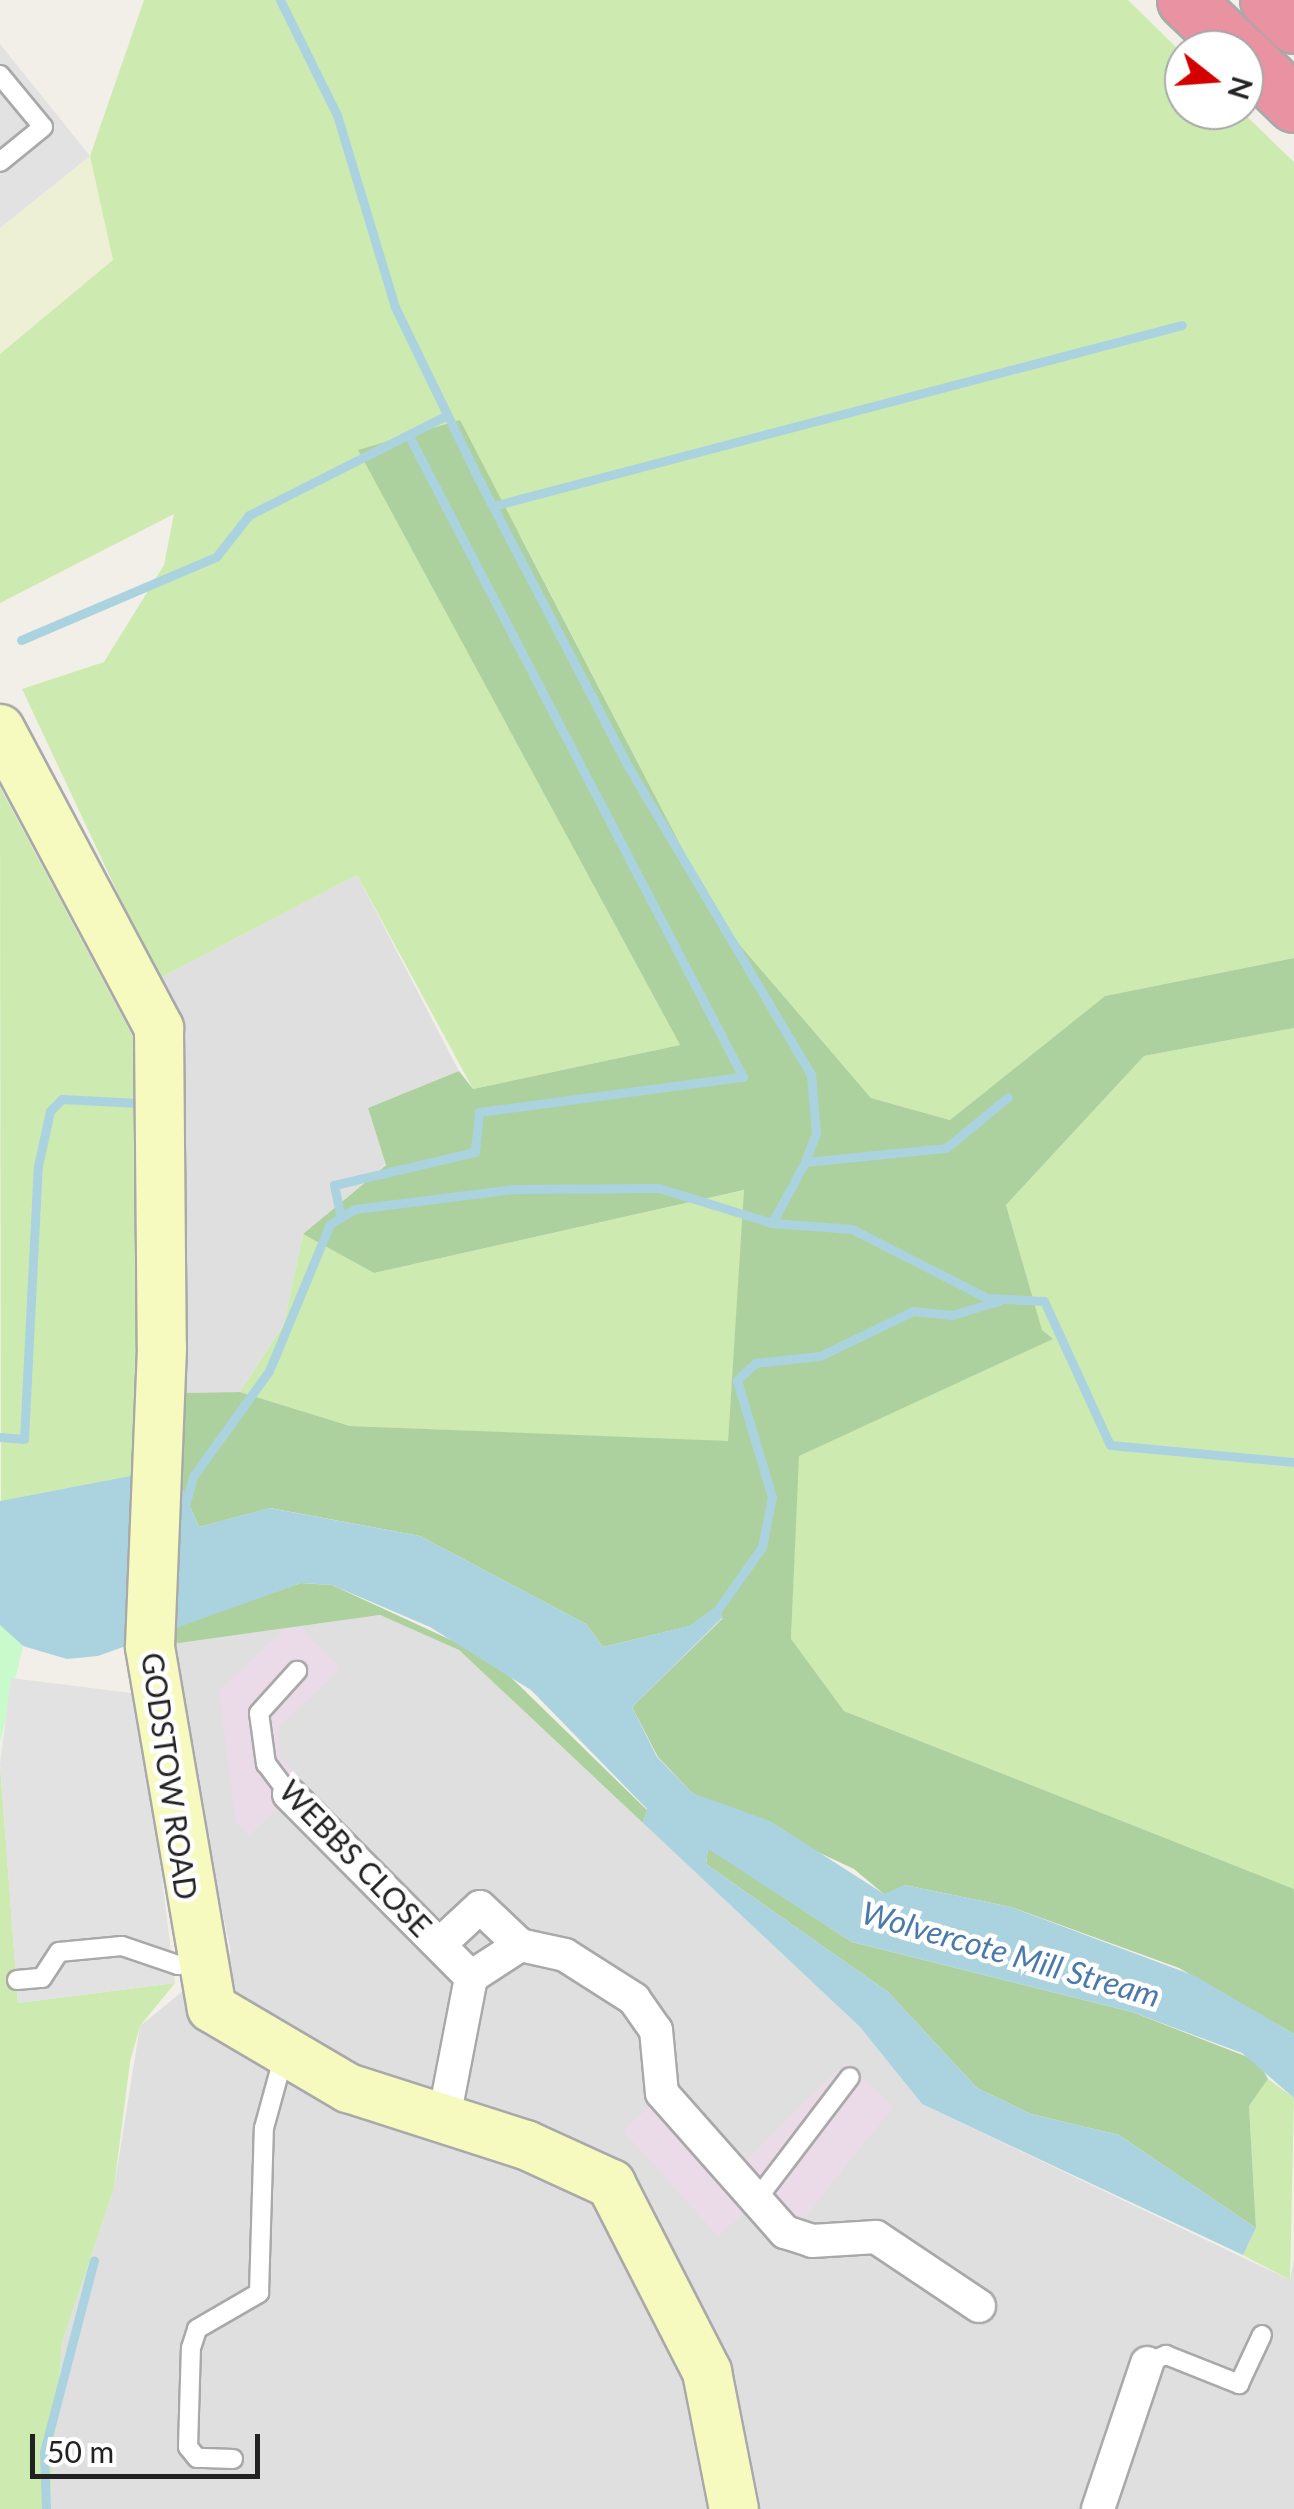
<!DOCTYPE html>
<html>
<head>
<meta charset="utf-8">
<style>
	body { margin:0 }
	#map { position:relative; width:1294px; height:2509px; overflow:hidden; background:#f2efe9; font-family:Lato,sans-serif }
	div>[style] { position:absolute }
	.residential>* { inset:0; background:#e0dfdf }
	.industrial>* { inset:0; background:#ebdbe8; transform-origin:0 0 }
	.farmland>* { inset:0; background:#eef0d5 }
	.grass>* { inset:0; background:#cdebb0 }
	.forest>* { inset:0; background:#add19e }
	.park>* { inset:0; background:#c8facc }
	.parking>* { inset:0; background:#e2e2e2 }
	.water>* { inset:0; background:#aad3df }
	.stream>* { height:9px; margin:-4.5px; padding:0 4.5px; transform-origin:4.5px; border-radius:4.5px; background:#aad3df }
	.roads { filter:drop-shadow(2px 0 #a9a9a9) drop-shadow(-2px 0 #a9a9a9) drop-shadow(0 2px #a9a9a9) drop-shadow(0 -2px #a9a9a9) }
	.lane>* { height:18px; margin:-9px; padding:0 9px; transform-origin:9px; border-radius:9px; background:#fff }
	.street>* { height:32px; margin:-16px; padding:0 16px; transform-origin:16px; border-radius:16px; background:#fff }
	.secondary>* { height:48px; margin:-24px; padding:0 24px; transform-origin:24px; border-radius:24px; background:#f7fabf }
	.highway>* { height:55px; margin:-27.5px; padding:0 27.5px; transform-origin:27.5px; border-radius:27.5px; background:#e892a2 }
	span { translate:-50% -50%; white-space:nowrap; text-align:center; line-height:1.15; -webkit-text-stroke:9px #fff; paint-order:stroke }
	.street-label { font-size:30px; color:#222 }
	.water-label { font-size:32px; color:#4a7aab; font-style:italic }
	.north { position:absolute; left:1164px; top:30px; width:100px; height:100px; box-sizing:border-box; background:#fff; border:2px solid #a7a7a7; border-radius:50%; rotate:107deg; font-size:28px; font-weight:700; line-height:40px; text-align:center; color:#222 }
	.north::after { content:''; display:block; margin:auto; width:35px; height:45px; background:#d40000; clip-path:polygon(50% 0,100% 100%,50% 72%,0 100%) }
	.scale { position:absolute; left:30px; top:2434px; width:230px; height:45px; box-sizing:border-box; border:5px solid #222; border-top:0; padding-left:12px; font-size:30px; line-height:35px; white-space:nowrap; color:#222; -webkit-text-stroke:8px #fff; paint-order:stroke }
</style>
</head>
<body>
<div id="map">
	<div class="residential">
		<i style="clip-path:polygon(357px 875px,459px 1071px,368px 1108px,386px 1164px,303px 1234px,284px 1324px,240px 1392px,179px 1393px,158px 979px)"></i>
		<i style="clip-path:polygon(380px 1615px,459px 1650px,860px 2027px,922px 2104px,1290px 2280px,1294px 2259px,1294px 2509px,49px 2509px,62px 2343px,114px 2188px,140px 2026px,231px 1952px,165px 1645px)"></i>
	</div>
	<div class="industrial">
		<i style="clip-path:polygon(294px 1620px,340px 1669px,279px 1727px,279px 1756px,304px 1782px,249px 1835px,236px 1822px,219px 1691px)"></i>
		<i style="clip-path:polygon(846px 2062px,893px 2107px,797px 2226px,739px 2167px)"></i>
		<i style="left:649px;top:2107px;width:142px;height:35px;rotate:48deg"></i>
	</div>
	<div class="farmland">
		<i style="clip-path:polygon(90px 156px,114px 260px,0 354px,0 228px)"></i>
	</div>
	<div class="grass">
		<i style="clip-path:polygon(144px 0,1128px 0,1184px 55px,1184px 110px,1240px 110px,1294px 162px,1294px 958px,1105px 996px,950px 1120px,871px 1098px,721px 923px,520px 535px,359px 451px,680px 1045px,473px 1089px,357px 875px,158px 979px,22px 689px,104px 662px,164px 565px,174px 514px,0 603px,0 354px,113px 260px,90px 156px)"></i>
		<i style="clip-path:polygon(0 787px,137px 1044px,140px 1474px,1px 1501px)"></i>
		<i style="clip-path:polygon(1294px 1028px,1294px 1889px,844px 1711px,791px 1640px,798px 1456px,1052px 1339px,1042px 1331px,1006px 1205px,1144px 1056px)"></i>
		<i style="clip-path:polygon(745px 1190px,728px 1442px,350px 1426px,240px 1392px,284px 1324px,303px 1234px,374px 1273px)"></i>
		<i style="clip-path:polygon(0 1764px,18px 2003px,175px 1983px,140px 2026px,130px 2062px,114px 2188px,62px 2343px,49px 2509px,0 2509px)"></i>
		<i style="clip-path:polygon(1268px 2079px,1294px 2098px,1290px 2280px,1243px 2255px,1256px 2228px,1249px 2106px)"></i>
	</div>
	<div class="forest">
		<i style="clip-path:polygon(460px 420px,721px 923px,871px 1098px,950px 1120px,1105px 996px,1294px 958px,1294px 1028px,1144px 1056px,1006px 1205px,1042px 1330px,1053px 1339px,799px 1456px,791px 1639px,844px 1711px,1294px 1889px,1294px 2034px,1179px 1968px,1011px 1907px,905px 1885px,885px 1895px,854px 1869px,692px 1793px,658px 1757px,632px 1707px,723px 1618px,603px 1647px,586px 1624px,420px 1536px,270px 1508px,199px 1527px,179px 1482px,179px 1393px,240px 1392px,350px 1426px,728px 1441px,744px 1190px,374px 1273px,303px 1234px,386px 1165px,368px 1108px,459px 1071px,473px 1089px,680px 1045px,358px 450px)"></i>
		<i style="clip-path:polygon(301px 1583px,332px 1585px,492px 1659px,647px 1810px,643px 1823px,459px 1650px,380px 1615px,165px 1645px,163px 1631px)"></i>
		<i style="clip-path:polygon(708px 1848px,852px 1942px,1132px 2012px,1258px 2061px,1268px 2079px,1249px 2106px,1256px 2228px,1119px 2135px,1031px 2114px,977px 2088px,888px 1992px,706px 1864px)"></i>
	</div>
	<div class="park">
		<i style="clip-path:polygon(0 1625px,23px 1646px,0 1743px)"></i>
	</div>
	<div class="parking">
		<i style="clip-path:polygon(0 44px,90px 156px,0 228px)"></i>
		<i style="clip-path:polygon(11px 1678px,139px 1694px,175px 1983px,18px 2003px,0 1764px)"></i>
	</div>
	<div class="water">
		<i style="clip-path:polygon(140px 1474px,179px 1482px,199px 1527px,269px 1508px,420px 1536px,586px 1624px,603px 1647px,689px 1626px,718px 1605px,723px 1617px,632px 1707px,657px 1757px,692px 1793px,770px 1821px,884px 1894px,905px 1885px,1011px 1907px,1195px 1976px,1294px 2034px,1294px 2098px,1242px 2053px,1132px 2012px,852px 1942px,708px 1849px,706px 1864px,888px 1992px,977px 2088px,1031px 2114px,1119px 2135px,1256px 2228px,1243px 2255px,922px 2104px,860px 2027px,643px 1823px,647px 1809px,531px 1690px,430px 1627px,332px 1585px,301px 1583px,98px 1656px,67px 1659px,23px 1646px,0 1625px,0 1501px)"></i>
	</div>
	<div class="stream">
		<i style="left:280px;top:0;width:128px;rotate:63.6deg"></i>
		<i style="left:337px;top:115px;width:201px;rotate:73.2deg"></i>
		<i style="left:395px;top:307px;width:190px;rotate:64.1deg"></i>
		<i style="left:478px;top:478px;width:327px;rotate:62.5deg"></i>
		<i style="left:629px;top:768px;width:357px;rotate:59.3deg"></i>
		<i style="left:811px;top:1075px;width:58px;rotate:85.1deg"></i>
		<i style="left:816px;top:1133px;width:31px;rotate:111deg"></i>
		<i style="left:493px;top:506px;width:712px;rotate:-14.72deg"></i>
		<i style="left:21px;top:640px;width:212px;rotate:-23.1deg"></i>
		<i style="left:216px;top:557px;width:53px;rotate:-51.8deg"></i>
		<i style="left:249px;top:515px;width:222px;rotate:-26.8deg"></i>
		<i style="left:341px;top:1218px;width:34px;rotate:-102deg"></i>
		<i style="left:334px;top:1185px;width:145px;rotate:-13.2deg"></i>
		<i style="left:475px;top:1152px;width:40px;rotate:-84.3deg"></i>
		<i style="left:479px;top:1112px;width:266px;rotate:-7.6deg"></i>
		<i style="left:743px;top:1077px;width:721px;rotate:-117.53deg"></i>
		<i style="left:772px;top:1223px;width:69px;rotate:-61.6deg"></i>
		<i style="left:805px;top:1162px;width:142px;rotate:-5.7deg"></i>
		<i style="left:946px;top:1148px;width:80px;rotate:-39.4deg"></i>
		<i style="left:0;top:1437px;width:24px;rotate:5deg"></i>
		<i style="left:24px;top:1439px;width:273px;rotate:-87.1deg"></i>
		<i style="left:38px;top:1166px;width:56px;rotate:-77.7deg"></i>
		<i style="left:50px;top:1111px;width:17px;rotate:-45deg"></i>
		<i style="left:62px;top:1099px;width:77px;rotate:3deg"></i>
		<i style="left:184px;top:1509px;width:35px;rotate:-74deg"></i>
		<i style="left:194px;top:1475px;width:128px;rotate:-54.2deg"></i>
		<i style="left:269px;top:1371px;width:159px;rotate:-67.5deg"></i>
		<i style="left:330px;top:1224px;width:29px;rotate:-31deg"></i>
		<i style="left:355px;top:1209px;width:160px;rotate:-7.2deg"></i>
		<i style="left:514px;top:1189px;width:145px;rotate:-0.4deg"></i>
		<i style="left:659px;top:1188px;width:118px;rotate:17.2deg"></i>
		<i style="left:772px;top:1223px;width:80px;rotate:4.3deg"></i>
		<i style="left:852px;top:1229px;width:152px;rotate:27.1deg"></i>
		<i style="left:987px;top:1298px;width:57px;rotate:3deg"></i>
		<i style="left:1044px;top:1301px;width:158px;rotate:65.4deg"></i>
		<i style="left:1110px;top:1445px;width:185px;rotate:5.3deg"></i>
		<i style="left:714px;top:1615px;width:83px;rotate:-54.8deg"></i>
		<i style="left:762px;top:1547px;width:51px;rotate:-78.7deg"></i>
		<i style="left:772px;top:1497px;width:122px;rotate:-106.7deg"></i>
		<i style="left:737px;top:1380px;width:25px;rotate:-43deg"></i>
		<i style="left:755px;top:1363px;width:65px;rotate:-6.1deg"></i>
		<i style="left:820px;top:1356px;width:103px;rotate:-25.8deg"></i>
		<i style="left:913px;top:1311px;width:39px;rotate:6deg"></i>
		<i style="left:952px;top:1315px;width:49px;rotate:-16.6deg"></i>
		<i style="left:46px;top:2509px;width:57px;rotate:-92deg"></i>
		<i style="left:44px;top:2452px;width:198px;rotate:-75.4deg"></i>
	</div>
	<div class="roads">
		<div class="lane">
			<i style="left:0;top:75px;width:67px;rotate:50.4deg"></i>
			<i style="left:43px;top:127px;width:55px;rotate:140.9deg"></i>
			<i style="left:289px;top:1794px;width:38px;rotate:-127deg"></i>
			<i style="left:266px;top:1764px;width:51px;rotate:-97.8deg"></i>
			<i style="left:259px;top:1713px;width:57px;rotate:-47.9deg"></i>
			<i style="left:17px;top:1980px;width:25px;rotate:-5deg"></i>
			<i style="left:42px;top:1978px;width:31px;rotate:-57deg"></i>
			<i style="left:59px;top:1952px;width:63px;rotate:-5.4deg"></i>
			<i style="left:122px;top:1946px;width:59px;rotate:18.7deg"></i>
			<i style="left:178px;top:1965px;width:19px;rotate:-9deg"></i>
			<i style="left:754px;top:2203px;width:158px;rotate:-52.7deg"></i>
			<i style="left:1147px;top:2363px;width:21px;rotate:-23deg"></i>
			<i style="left:1166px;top:2355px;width:79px;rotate:21.7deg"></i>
			<i style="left:1239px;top:2384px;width:54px;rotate:-64.9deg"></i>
			<i style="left:233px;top:2459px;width:36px;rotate:-178deg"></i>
			<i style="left:197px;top:2458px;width:14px;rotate:-129deg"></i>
			<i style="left:188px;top:2447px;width:99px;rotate:-88.3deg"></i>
			<i style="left:191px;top:2348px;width:20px;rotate:-72deg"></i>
			<i style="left:197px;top:2329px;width:72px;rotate:-30.1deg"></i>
			<i style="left:259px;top:2293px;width:165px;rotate:-88.3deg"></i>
			<i style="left:264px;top:2128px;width:80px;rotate:-74.7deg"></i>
		</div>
		<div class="street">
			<i style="left:289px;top:1794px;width:258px;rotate:45.2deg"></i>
			<i style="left:440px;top:1944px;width:54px;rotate:-42.8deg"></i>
			<i style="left:480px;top:1907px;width:55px;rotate:43.5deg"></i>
			<i style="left:443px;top:2123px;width:149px;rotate:-79.1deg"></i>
			<i style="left:471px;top:1977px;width:59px;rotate:-33.1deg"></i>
			<i style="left:520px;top:1945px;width:46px;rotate:12.5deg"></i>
			<i style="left:565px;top:1955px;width:82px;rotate:32.5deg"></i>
			<i style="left:634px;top:1999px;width:38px;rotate:55deg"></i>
			<i style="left:656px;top:2030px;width:63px;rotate:84.6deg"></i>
			<i style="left:662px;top:2093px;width:186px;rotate:48.5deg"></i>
			<i style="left:785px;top:2232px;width:28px;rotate:18deg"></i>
			<i style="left:812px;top:2241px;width:64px;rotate:-3.6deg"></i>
			<i style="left:876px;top:2237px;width:124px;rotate:33.8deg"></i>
			<i style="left:1098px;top:2509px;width:154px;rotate:-71.4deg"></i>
		</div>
		<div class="secondary">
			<i style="left:0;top:729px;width:339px;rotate:62deg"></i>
			<i style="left:159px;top:1028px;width:320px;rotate:89.5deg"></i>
			<i style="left:162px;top:1348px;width:299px;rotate:92.3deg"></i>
			<i style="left:150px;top:1647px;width:366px;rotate:80.3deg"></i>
			<i style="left:212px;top:2008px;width:158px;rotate:30.5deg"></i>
			<i style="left:348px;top:2088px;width:187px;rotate:17.8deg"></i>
			<i style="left:526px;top:2145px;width:94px;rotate:24.6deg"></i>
			<i style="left:611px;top:2184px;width:211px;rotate:62.9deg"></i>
			<i style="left:707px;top:2372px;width:140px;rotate:78.9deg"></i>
		</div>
		<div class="highway">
			<i style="left:1185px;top:0;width:73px;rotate:43.3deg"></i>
			<i style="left:1268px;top:0;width:36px;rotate:44deg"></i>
			<i style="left:1244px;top:55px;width:70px;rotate:44.4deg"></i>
		</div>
	</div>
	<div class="street-label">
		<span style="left:170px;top:1776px;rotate:82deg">GODSTOW ROAD</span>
		<span style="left:356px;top:1858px;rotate:46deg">WEBBS CLOSE</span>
	</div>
	<div class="water-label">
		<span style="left:1011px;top:1954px;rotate:16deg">Wolvercote Mill Stream</span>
	</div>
	<div class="north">N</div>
	<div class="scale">50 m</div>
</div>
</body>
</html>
